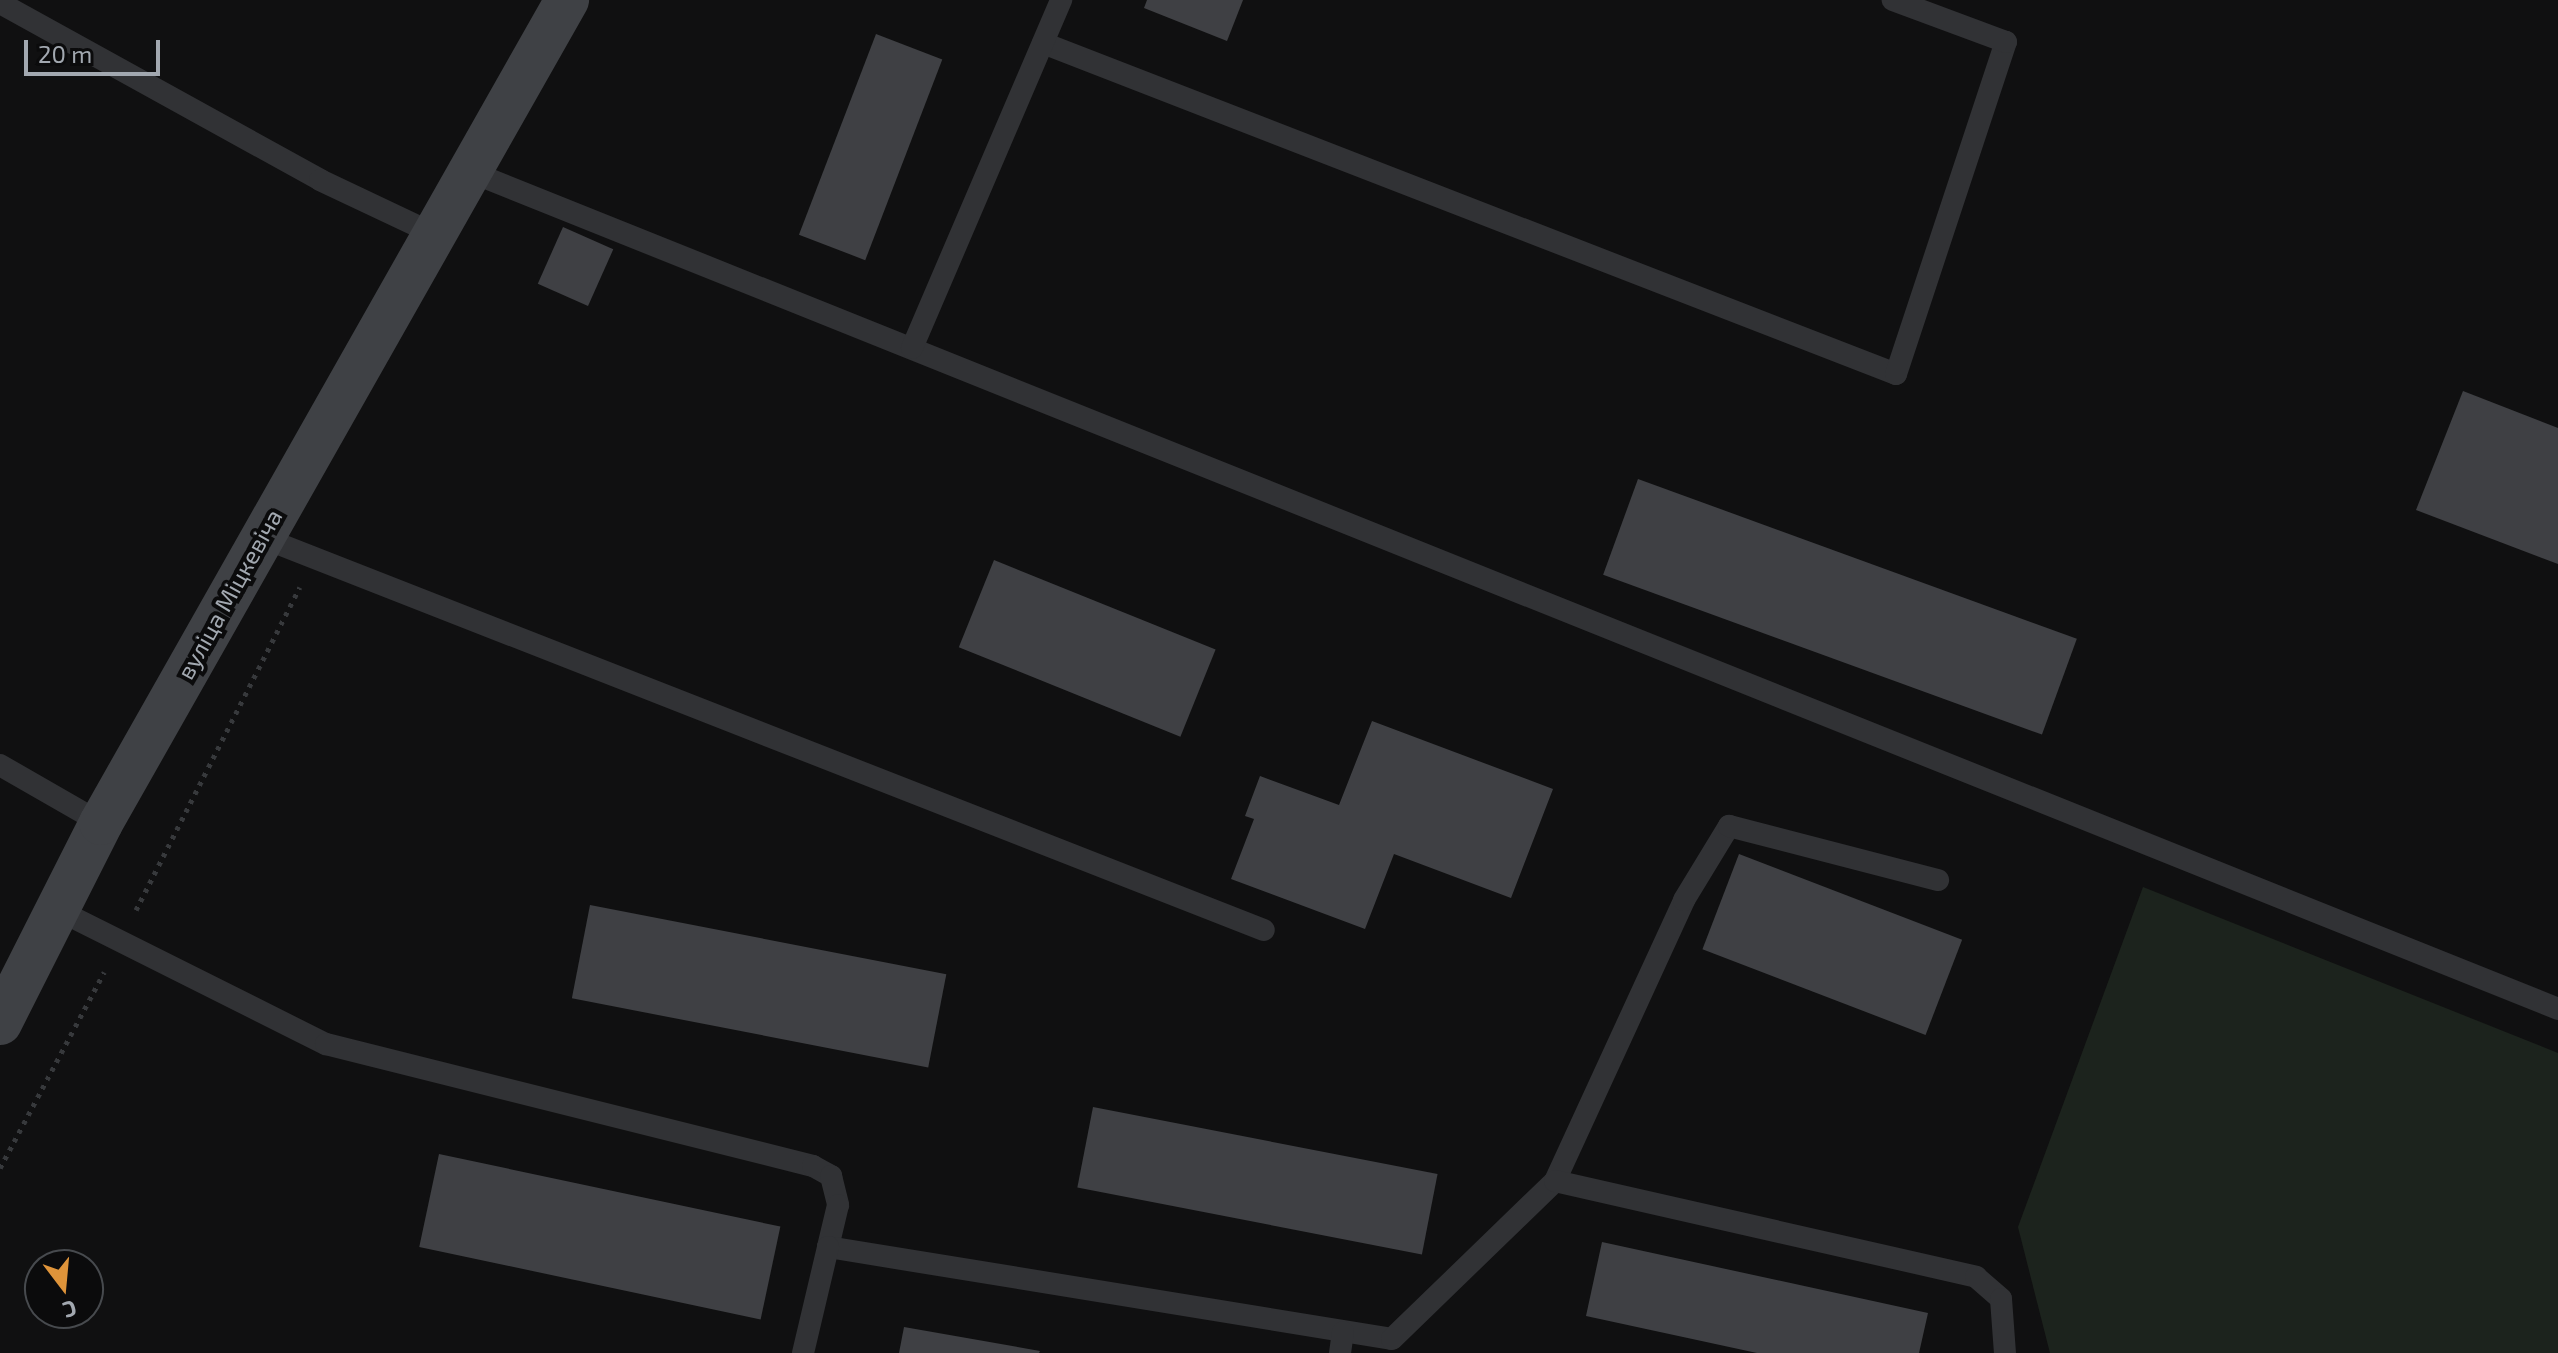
<!DOCTYPE html>
<html>
<head>
<meta charset="utf-8">
<style>
	body { margin:0 }
	#map { position:relative; width:2558px; height:1353px; overflow:hidden; background:#101011; font-family:"Exo 2",sans-serif }
	div>[style] { position:absolute }
	.green>* { inset:0; background:#1c231d }
	.building>* { inset:0; background:#3f4044; transform-origin:0 0 }
	.path>* { height:5px; margin-top:-2.5px; transform-origin:0; background:repeating-linear-gradient(90deg,#37393c 0 4px,transparent 0 10px) }
	.lane>* { height:22px; margin:-11px; padding:0 11px; transform-origin:11px; border-radius:11px; background:#313235 }
	.secondary>* { height:44px; margin:-22px; padding:0 22px; transform-origin:22px; border-radius:22px; background:#3f4145 }
	span { translate:-50% -50%; white-space:nowrap; text-align:center; line-height:1.15; -webkit-text-stroke:8px #0b0b0c; paint-order:stroke }
	.street-label { font-size:24px; color:#a2a8b0 }
	.north { position:absolute; left:24px; top:1249px; width:80px; height:80px; box-sizing:border-box; background:#0b0b0c; border:2px solid #474a4e; border-radius:50%; rotate:164deg; font-size:22px; font-weight:700; line-height:32px; text-align:center; color:#a2a8b0 }
	.north::after { content:''; display:block; margin:auto; width:28px; height:36px; background:#df943a; clip-path:polygon(50% 0,100% 100%,50% 72%,0 100%) }
	.scale { position:absolute; left:24px; top:40px; width:136px; height:36px; box-sizing:border-box; border:4px solid #a2a8b0; border-top:0; padding-left:10px; font-size:24px; line-height:28px; white-space:nowrap; color:#a2a8b0; -webkit-text-stroke:6px #0b0b0c; paint-order:stroke }
</style>
</head>
<body>
<div id="map">
	<div class="green">
		<i style="clip-path:polygon(2143px 887px,2558px 1053px,2558px 1353px,2050px 1353px,2018px 1227px)"></i>
	</div>
	<div class="building">
		<i style="clip-path:polygon(1147px 0,1243px 0,1227px 41px,1144px 8px)"></i>
		<i style="left:876px;top:34px;width:71px;height:215px;rotate:21deg"></i>
		<i style="left:563px;top:227px;width:55px;height:62px;rotate:24deg"></i>
		<i style="clip-path:polygon(2463px 391px,2558px 428px,2558px 564px,2416px 510px)"></i>
		<i style="left:1638px;top:479px;width:467px;height:102px;rotate:20deg"></i>
		<i style="left:994px;top:560px;width:239px;height:94px;rotate:22deg"></i>
		<i style="clip-path:polygon(1372px 721px,1553px 789px,1511px 898px,1394px 854px,1365px 929px,1231px 879px,1254px 819px,1245px 816px,1260px 776px,1339px 805px)"></i>
		<i style="left:1739px;top:854px;width:239px;height:102px;rotate:21deg"></i>
		<i style="left:590px;top:905px;width:363px;height:95px;rotate:11deg"></i>
		<i style="left:1093px;top:1107px;width:351px;height:82px;rotate:11deg"></i>
		<i style="left:439px;top:1154px;width:349px;height:95px;rotate:12deg"></i>
		<i style="clip-path:polygon(1602px 1242px,1928px 1313px,1919px 1353px,1757px 1353px,1586px 1316px)"></i>
		<i style="clip-path:polygon(904px 1327px,1040px 1351px,1039px 1353px,899px 1353px)"></i>
	</div>
	<div class="path">
		<i style="left:136px;top:910px;width:362px;rotate:-63.1deg"></i>
		<i style="left:0;top:1168px;width:222px;rotate:-62deg"></i>
	</div>
	<div class="lane">
		<i style="left:0;top:3px;width:366px;rotate:28.9deg"></i>
		<i style="left:320px;top:180px;width:126px;rotate:25.3deg"></i>
		<i style="left:1043px;top:43px;width:915px;rotate:21.21deg"></i>
		<i style="left:1896px;top:374px;width:350px;rotate:-71.7deg"></i>
		<i style="left:2006px;top:42px;width:121px;rotate:-159.6deg"></i>
		<i style="left:471px;top:172px;width:2249px;rotate:21.85deg"></i>
		<i style="left:912px;top:348px;width:379px;rotate:-66.8deg"></i>
		<i style="left:261px;top:537px;width:1077px;rotate:21.4deg"></i>
		<i style="left:0;top:765px;width:116px;rotate:29.9deg"></i>
		<i style="left:58px;top:910px;width:300px;rotate:26.6deg"></i>
		<i style="left:326px;top:1044px;width:502px;rotate:14.06deg"></i>
		<i style="left:813px;top:1166px;width:21px;rotate:29deg"></i>
		<i style="left:831px;top:1176px;width:30px;rotate:76deg"></i>
		<i style="left:838px;top:1205px;width:43px;rotate:103.4deg"></i>
		<i style="left:828px;top:1247px;width:571px;rotate:9.26deg"></i>
		<i style="left:1392px;top:1339px;width:227px;rotate:-44.1deg"></i>
		<i style="left:1555px;top:1181px;width:309px;rotate:-65.3deg"></i>
		<i style="left:1684px;top:900px;width:87px;rotate:-58.7deg"></i>
		<i style="left:1729px;top:826px;width:216px;rotate:14.5deg"></i>
		<i style="left:1555px;top:1181px;width:432px;rotate:12.8deg"></i>
		<i style="left:1976px;top:1277px;width:33px;rotate:41deg"></i>
		<i style="left:2001px;top:1299px;width:54px;rotate:85.8deg"></i>
		<i style="left:803px;top:1353px;width:109px;rotate:-76.7deg"></i>
		<i style="left:1340px;top:1353px;width:21px;rotate:-82deg"></i>
	</div>
	<div class="secondary">
		<i style="left:0;top:1023px;width:224px;rotate:-63.2deg"></i>
		<i style="left:101px;top:823px;width:946px;rotate:-60.48deg"></i>
	</div>
	<div class="street-label">
		<span style="left:229px;top:594px;rotate:-61deg">вуліца Міцкевіча</span>
	</div>
	<div class="north">С</div>
	<div class="scale">20 m</div>
</div>
</body>
</html>
